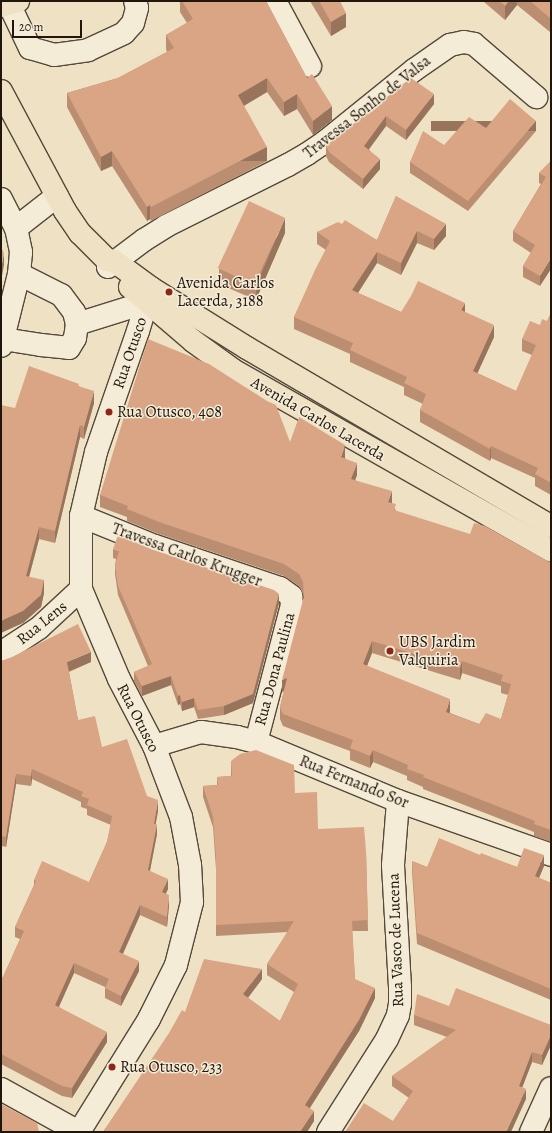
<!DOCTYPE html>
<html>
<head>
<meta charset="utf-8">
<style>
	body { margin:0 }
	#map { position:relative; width:552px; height:1133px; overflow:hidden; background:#efe1c3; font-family:Alegreya,serif }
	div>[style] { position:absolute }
	.roads { filter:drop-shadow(1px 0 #54493a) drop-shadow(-1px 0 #54493a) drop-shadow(0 1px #54493a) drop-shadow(0 -1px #54493a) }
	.minor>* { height:22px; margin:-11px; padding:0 11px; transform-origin:11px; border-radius:11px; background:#f5ecd8 }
	.major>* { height:22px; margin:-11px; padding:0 11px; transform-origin:11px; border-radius:11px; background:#efe1c3 }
	.wall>* { inset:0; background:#bb8e72 }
	.shaded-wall>* { inset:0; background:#98745d; transform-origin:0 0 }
	.building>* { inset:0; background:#d9a585; transform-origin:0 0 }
	.dots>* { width:11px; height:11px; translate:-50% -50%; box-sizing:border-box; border:2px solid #f5ecd8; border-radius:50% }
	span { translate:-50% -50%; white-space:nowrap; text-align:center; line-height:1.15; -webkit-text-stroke:3px #f5ecd8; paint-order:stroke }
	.street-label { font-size:16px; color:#20160c }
	.poi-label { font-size:16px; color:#20160c }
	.left { translate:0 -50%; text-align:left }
	.frame { position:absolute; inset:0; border:2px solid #20160c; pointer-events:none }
	.scale { position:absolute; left:12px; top:20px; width:70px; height:18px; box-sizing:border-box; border:2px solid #20160c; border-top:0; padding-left:5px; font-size:12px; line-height:14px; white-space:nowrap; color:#20160c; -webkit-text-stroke:3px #f5ecd8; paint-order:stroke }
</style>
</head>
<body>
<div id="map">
	<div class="roads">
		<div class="minor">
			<i style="left:275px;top:1px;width:74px;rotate:61.7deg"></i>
			<i style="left:9px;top:4px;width:49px;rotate:64.5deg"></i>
			<i style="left:30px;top:48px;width:25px;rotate:16deg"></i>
			<i style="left:54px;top:55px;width:34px;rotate:-8deg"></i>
			<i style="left:88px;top:50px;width:40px;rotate:-25deg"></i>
			<i style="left:124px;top:33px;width:13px;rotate:-48deg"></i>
			<i style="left:133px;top:23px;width:16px;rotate:-75deg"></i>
			<i style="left:137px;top:8px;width:7px;rotate:-106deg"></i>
			<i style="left:1px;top:199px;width:33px;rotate:63deg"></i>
			<i style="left:16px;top:228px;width:25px;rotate:78deg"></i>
			<i style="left:21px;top:252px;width:22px;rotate:95deg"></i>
			<i style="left:19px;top:274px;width:74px;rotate:104deg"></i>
			<i style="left:16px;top:228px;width:52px;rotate:-38deg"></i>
			<i style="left:108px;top:267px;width:45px;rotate:-36.9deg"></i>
			<i style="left:144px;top:240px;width:26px;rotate:-32deg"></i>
			<i style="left:166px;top:226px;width:136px;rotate:-26.6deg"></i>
			<i style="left:288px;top:165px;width:22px;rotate:-30deg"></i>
			<i style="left:307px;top:154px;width:23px;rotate:-34deg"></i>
			<i style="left:326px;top:141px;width:113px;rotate:-38.9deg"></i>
			<i style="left:414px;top:70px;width:44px;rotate:-34.8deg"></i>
			<i style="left:450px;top:45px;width:14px;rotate:-12deg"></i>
			<i style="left:464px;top:42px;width:10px;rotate:11deg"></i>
			<i style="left:474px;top:44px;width:82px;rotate:40.5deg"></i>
			<i style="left:77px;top:324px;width:73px;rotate:-17.4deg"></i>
			<i style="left:3px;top:339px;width:38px;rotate:9deg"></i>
			<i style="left:41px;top:345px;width:28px;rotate:6deg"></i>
			<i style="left:69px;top:348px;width:12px;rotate:-59deg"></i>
			<i style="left:75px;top:338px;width:14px;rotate:-82deg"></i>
			<i style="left:77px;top:324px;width:12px;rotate:-104deg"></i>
			<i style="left:74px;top:312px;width:21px;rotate:-127deg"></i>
			<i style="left:61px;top:295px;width:47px;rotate:-153.4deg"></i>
			<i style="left:81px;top:516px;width:80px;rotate:22.1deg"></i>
			<i style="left:155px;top:546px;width:132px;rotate:18.6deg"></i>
			<i style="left:280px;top:588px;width:14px;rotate:36deg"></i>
			<i style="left:291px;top:596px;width:9px;rotate:84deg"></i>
			<i style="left:292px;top:605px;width:142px;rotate:104.7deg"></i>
			<i style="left:1px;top:653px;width:45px;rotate:-33.3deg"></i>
			<i style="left:39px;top:628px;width:57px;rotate:-42.9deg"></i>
			<i style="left:154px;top:746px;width:49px;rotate:-16.6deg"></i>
			<i style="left:201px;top:732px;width:36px;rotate:8deg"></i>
			<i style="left:237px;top:737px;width:20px;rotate:15deg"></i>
			<i style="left:256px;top:742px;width:154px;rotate:22.6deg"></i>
			<i style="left:398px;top:801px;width:162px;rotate:19.4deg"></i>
			<i style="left:1px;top:1089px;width:89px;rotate:28.9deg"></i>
			<i style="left:79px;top:1132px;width:133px;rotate:-58.2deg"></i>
			<i style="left:149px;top:1019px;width:60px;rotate:-63.4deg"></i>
			<i style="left:176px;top:965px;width:65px;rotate:-75.7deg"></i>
			<i style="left:192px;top:902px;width:37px;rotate:-93deg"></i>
			<i style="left:190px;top:865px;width:49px;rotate:-100.6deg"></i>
			<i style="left:181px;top:817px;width:76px;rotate:-110.8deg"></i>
			<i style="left:154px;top:746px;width:76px;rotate:-117.6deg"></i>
			<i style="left:119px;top:679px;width:98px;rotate:-112.9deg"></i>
			<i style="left:81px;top:589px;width:73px;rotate:-90deg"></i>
			<i style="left:81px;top:516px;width:66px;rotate:-76.8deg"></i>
			<i style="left:96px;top:452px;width:128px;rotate:-70.9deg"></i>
			<i style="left:138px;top:331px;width:45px;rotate:-73.2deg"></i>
			<i style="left:328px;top:1132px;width:110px;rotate:-57.6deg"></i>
			<i style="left:387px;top:1039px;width:26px;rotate:-65deg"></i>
			<i style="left:398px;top:1015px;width:11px;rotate:-80deg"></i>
			<i style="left:400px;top:1004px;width:17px;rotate:-90deg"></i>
			<i style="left:400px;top:987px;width:122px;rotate:-93.3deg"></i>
			<i style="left:393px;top:865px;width:64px;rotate:-85.5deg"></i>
			<i style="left:531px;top:1132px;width:48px;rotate:-65.6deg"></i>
		</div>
		<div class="major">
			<i style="left:1px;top:6px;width:18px;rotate:-16deg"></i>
			<i style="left:1px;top:91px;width:136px;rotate:61.9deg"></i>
			<i style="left:65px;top:211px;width:27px;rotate:56deg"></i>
			<i style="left:80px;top:233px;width:38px;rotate:45deg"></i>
			<i style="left:107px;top:260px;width:7px;rotate:8deg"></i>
			<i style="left:114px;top:261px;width:46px;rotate:36.1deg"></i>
			<i style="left:151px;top:288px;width:113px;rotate:32deg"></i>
			<i style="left:247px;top:348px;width:352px;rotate:30.4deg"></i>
			<i style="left:130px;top:287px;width:83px;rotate:40.6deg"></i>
			<i style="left:193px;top:341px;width:49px;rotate:35.9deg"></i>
			<i style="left:233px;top:370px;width:366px;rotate:29.6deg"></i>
		</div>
	</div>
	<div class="wall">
		<i style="clip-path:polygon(180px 1px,266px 1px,307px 78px,332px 120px,313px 135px,297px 109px,284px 116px,267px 92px,244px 106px,267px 161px,151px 221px,150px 219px,147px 221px,112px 166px,101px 171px,67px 107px,67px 93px,118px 78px,167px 52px,166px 49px,166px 35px,187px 23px,180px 12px)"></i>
		<i style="clip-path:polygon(310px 1px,340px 1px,346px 27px,331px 36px)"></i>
		<i style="clip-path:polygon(483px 1px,551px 1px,551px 31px,550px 32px,517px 5px,505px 20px)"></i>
		<i style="clip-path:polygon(411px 78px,434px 104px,406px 140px,386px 126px,369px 149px,380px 169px,363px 189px,329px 162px,326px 156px,326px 146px)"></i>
		<i style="clip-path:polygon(486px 128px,536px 131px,468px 211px,410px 173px,410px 162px,444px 145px)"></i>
		<i style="clip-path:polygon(551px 161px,540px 286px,523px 277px,523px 266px,531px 253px,513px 241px,513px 231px,541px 184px,539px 183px,539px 173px)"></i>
		<i style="clip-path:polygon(396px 196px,446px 236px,434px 250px,417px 243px,401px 275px,377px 263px,358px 293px,401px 312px,465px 312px,494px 337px,477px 373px,516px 391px,532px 355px,522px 351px,522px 339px,540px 325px,547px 321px,551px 313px,551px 495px,535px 486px,535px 478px,491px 458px,490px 461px,420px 422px,420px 410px,423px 404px,404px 395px,404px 387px,350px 362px,350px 354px,294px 329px,294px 317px,326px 250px,317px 244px,317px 232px,342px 224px,377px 240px)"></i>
		<i style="clip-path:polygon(285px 233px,256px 300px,219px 284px,219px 269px)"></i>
		<i style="clip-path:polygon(79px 386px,94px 403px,84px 439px,80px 437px,55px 543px,39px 539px,29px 577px,44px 593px,41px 607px,23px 623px,15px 408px)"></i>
		<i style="clip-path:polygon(evenodd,290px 442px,345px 457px,345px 458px,357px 475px,355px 480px,392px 503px,396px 511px,551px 563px,551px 842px,534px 836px,534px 832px,423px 789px,423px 787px,407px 780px,407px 776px,373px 762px,370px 768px,350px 760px,350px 751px,283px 726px,280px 719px,280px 707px,284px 691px,282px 692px,304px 598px,303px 594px,299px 586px,284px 576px,159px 534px,127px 521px,127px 517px,100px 507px,100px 495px,290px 442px,372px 653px,460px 680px,462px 673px,501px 686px,501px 693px,508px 695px,501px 719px,479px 724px,450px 713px,450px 711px,367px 666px,372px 653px)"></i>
		<i style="clip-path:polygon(113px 549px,279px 603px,253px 703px,224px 715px,198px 719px,194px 707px,182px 711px,180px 704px,178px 705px,171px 685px,142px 696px,134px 681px,134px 672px,148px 666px,118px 595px,115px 574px,115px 565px,116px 559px,113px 558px)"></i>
		<i style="clip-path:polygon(1px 661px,91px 662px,69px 672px,78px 720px,102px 747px,147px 796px,158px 811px,155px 824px,157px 834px,150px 871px,168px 889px,166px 893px,169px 905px,167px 927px,140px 915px,123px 954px,139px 971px,121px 1006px,105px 998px,105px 987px,74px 973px,59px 1007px,107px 1042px,72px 1098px,62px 1096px,1px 1064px,1px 977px,3px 977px,20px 939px,15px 937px,15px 927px,34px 885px,34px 880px,89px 882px,107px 842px,111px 825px,87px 815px,87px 809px,81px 807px,81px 802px,32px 779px,31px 786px,16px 784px,6px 847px,2px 846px,1px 851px)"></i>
		<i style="clip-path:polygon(231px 761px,295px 793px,318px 829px,366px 851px,368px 931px,352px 931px,355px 979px,375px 998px,359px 1031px,310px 1108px,314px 1121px,307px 1132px,103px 1132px,185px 1012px,262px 979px,248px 998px,280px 1021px,294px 992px,267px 975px,267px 964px,288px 932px,216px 936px,216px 869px,213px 827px,203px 797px,203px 786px,217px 785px,217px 777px,231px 776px)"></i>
		<i style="clip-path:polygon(480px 855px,517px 867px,544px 866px,539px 878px,551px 883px,551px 1000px,417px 944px,412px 871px,412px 861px,427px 867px)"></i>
		<i style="clip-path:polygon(449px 1006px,551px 1035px,551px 1045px,542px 1065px,532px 1062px,522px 1087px,526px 1099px,393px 1121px,409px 1098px,392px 1086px,392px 1076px,447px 1037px,414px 1025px,414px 1015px)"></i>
	</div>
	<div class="shaded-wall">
		<i style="clip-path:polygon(509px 1px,517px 1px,517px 5px,505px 20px,505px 6px)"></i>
		<i style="clip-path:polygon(346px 13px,346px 27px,331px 36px,331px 22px)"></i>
		<i style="clip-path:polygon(551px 16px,551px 31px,550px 32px,550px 18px)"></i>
		<i style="clip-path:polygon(267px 78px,267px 92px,238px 109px,238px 95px)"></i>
		<i style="clip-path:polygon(297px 94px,297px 109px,284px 116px,284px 102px)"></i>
		<i style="clip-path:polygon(434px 94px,434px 104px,406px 140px,406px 130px)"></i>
		<i style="clip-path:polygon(332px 106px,332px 120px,313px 135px,313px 121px)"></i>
		<i style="clip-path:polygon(386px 116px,386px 126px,364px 156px,364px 146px)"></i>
		<i style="left:536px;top:121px;width:10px;height:105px;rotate:90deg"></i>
		<i style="left:267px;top:147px;width:14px;height:131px;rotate:90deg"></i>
		<i style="clip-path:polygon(112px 151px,112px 166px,101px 171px,101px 157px)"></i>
		<i style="clip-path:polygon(380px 159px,380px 169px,363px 189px,363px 179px)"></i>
		<i style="clip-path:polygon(150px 205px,150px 219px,147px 221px,147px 207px)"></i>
		<i style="clip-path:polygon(285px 218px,285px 233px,256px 300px,256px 286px)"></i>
		<i style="clip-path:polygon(446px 224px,446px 236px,434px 250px,434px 239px)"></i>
		<i style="clip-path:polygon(417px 231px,417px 243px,401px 275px,401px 263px)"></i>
		<i style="clip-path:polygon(377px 252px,377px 263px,352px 302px,352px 290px)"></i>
		<i style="clip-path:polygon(4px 253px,4px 265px,1px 281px,1px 269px)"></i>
		<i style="clip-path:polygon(551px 258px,551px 269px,540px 286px,540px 276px)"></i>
		<i style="clip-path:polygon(465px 303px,465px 315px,461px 310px)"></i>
		<i style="clip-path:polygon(494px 325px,494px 337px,473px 383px,473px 371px)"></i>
		<i style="clip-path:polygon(94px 391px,94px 403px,84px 439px,84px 427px)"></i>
		<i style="clip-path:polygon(80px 425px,80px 437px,55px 543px,55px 531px)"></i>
		<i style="clip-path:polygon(345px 445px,345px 457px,341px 469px,341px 457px)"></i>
		<i style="clip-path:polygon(491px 446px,491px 458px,490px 461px,490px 449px)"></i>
		<i style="clip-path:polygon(357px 463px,357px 475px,351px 491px,351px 479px)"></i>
		<i style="clip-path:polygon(392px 491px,392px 503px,388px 514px,388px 502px)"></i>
		<i style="clip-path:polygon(39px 527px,39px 539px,26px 588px,26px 576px)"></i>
		<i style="clip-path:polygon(44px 580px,44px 593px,41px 607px,23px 623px,1px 633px,1px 621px)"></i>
		<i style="clip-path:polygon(279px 594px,279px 603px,253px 703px,224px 715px,224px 706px)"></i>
		<i style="clip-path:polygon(372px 641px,372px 653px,363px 676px,363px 664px)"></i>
		<i style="clip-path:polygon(91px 652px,91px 662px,67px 672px,67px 662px)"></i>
		<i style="clip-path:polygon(462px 661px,462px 673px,460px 680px,460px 668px)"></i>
		<i style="clip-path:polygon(171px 676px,171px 685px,142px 696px,142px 686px)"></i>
		<i style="clip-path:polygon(287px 678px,287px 689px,282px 692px,282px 680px)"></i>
		<i style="clip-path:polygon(180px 695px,180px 704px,178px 705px,178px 696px)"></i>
		<i style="clip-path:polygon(194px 698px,194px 707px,182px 711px,182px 702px)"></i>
		<i style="clip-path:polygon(450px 699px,450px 711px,446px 724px,446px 712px)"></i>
		<i style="clip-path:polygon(373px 750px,373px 762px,370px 768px,370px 756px)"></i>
		<i style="clip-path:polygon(32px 769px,32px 779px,31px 786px,31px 776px)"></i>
		<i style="clip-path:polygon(16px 774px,16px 784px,6px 847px,6px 837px)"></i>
		<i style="clip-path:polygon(158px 800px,158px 811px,154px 834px,154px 824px)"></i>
		<i style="clip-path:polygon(157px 824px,157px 834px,148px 880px,148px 870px)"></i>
		<i style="clip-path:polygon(2px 836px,2px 846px,1px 851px,1px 841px)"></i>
		<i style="clip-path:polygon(544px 855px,544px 866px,535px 887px,535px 876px)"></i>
		<i style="clip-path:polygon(168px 879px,168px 889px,162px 902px,162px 892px)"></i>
		<i style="clip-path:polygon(169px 895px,169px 905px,167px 927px,167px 917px)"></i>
		<i style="clip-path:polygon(140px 905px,140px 915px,119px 962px,119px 952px)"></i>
		<i style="clip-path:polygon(139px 961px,139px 971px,121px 1006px,121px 996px)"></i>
		<i style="clip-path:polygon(74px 963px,74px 973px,55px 1015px,55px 1005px)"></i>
		<i style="clip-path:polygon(262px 969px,262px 979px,243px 1004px,243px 994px)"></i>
		<i style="clip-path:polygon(375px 988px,375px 998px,359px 1031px,305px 1115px,305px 1105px)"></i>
		<i style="clip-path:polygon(107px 1032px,107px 1042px,72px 1098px,72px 1088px)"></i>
		<i style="clip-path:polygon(551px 1035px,551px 1045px,542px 1065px,542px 1055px)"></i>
		<i style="clip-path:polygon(532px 1052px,532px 1062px,519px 1096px,519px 1086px)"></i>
		<i style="clip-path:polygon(526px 1089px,526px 1099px,511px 1132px,506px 1132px)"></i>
		<i style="clip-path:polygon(314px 1111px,314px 1121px,307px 1132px,300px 1132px)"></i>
	</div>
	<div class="building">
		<i style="clip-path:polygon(182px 1px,266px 1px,307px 78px,312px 74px,332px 106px,313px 121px,297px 94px,284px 102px,267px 78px,238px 95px,267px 147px,151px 207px,150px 205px,147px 207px,112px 151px,101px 157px,67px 93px,118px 78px,174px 48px,166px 35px,193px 19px)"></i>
		<i style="clip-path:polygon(319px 1px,340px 1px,346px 13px,331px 22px)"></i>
		<i style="clip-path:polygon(499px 1px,509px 1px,505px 6px)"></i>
		<i style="clip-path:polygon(530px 1px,551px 1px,551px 16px,550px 18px)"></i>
		<i style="clip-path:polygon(411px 78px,434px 94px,406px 130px,386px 116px,364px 146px,380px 159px,363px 179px,329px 152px,326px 146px)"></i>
		<i style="clip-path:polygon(510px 99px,536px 121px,468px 201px,410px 162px,423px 131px,444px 145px,469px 117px,486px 128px)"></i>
		<i style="clip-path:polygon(551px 161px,551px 258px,540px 276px,523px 266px,535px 245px,513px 231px,546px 177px,539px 173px)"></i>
		<i style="clip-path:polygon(396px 196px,446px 224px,434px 239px,417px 231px,401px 263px,377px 252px,352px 290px,401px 312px,411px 296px,418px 281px,465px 303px,461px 310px,494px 325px,473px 371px,516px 391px,536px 345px,522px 339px,530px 321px,540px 325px,542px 319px,547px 321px,551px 313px,551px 483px,535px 474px,538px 468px,491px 446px,490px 449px,420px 410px,426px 394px,404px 383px,407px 377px,350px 350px,353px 343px,294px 317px,315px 270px,330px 241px,317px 232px,338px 222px,342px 224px,345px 220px,377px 240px)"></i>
		<i style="left:249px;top:201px;width:40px;height:74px;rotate:25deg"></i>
		<i style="clip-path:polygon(1px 247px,4px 253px,1px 269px)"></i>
		<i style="clip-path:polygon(evenodd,148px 339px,209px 364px,267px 401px,276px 405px,290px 442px,299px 417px,345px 445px,341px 457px,357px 463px,351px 479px,392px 491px,388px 502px,396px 504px,394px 510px,470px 534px,474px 523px,485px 526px,551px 563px,551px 830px,534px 824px,535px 821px,423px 777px,424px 775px,407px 769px,408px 765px,373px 750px,370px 756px,350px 748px,353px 740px,283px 714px,280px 707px,287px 678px,282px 680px,304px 596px,303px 582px,299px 574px,284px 564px,159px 522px,127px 509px,128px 506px,100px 495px,148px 339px,372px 641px,460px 668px,462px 661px,503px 675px,501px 681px,511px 684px,501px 719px,486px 713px,479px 724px,446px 712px,450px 699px,363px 664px,372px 641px)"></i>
		<i style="clip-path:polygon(29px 366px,79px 384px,78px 386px,94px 391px,84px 427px,80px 425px,55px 531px,39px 527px,26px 576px,44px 580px,41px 595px,23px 611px,1px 621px,1px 405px,15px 408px)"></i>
		<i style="clip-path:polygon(118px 535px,151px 549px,274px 590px,279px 594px,253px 694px,224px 706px,198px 710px,194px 698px,182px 702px,180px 695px,178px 696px,171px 676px,142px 686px,134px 672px,152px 664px,118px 586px,115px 565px,119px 551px,113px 549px)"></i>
		<i style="clip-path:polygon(78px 624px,91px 652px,67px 662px,78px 720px,95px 716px,102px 747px,127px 739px,147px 796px,158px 800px,154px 824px,157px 824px,148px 870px,168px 879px,162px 892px,169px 895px,167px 917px,140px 905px,119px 952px,139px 961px,121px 996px,105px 988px,109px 979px,74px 963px,55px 1005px,107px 1032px,72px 1088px,62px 1086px,1px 1054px,1px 977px,3px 977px,24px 931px,15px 927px,36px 881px,34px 880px,42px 861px,89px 882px,107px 842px,112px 816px,87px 805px,89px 799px,81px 796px,83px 792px,32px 769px,31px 776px,16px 774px,6px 837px,2px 836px,1px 841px,1px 661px,12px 657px)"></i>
		<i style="clip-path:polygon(256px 750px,294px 765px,295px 793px,317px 792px,318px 829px,364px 827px,366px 851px,368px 920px,352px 921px,355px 979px,375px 988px,359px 1020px,305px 1105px,314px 1111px,300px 1132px,103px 1132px,169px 1033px,182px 1010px,185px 1012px,204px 959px,262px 969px,243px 994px,280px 1021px,298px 984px,267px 964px,294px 921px,216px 925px,216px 858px,213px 817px,203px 786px,218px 785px,217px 777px,232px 776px,231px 761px,240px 754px)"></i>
		<i style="clip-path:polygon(439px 838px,480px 855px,481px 853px,517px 867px,524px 848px,544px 855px,535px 876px,551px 883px,550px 887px,551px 887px,551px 989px,417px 933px,412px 861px,427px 867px)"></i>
		<i style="clip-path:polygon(456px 988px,551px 1025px,551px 1035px,542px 1055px,532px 1052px,519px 1086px,526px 1089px,506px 1132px,345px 1132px,364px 1103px,393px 1121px,413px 1091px,392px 1076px,456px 1030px,414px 1015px,417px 994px,449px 1006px)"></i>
		<i style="clip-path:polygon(1px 1104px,37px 1123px,39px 1132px,1px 1132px)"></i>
	</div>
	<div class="dots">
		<i style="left:169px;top:292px;background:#8f2418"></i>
		<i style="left:109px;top:412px;background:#8f2418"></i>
		<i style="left:390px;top:651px;background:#8f2418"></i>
		<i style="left:112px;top:1067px;background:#8f2418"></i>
	</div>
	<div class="street-label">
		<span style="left:367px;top:107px;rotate:-38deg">Travessa Sonho de Valsa</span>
		<span style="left:130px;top:353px;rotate:-71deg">Rua Otusco</span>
		<span style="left:318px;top:419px;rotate:30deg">Avenida Carlos Lacerda</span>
		<span style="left:187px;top:555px;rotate:20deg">Travessa Carlos Krugger</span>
		<span style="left:42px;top:623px;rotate:-39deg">Rua Lens</span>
		<span style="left:275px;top:669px;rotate:-75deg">Rua Dona Paulina</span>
		<span style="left:138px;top:718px;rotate:63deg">Rua Otusco</span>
		<span style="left:354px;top:782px;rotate:22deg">Rua Fernando Sor</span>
		<span style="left:396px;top:940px;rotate:-92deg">Rua Vasco de Lucena</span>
	</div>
	<div class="poi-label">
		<span class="left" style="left:177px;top:292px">Avenida Carlos<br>Lacerda, 3188</span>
		<span class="left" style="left:117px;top:412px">Rua Otusco, 408</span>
		<span class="left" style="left:399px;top:651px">UBS Jardim<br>Valquiria</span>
		<span class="left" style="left:120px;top:1067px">Rua Otusco, 233</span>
	</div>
	<div class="frame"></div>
	<div class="scale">20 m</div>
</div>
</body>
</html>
